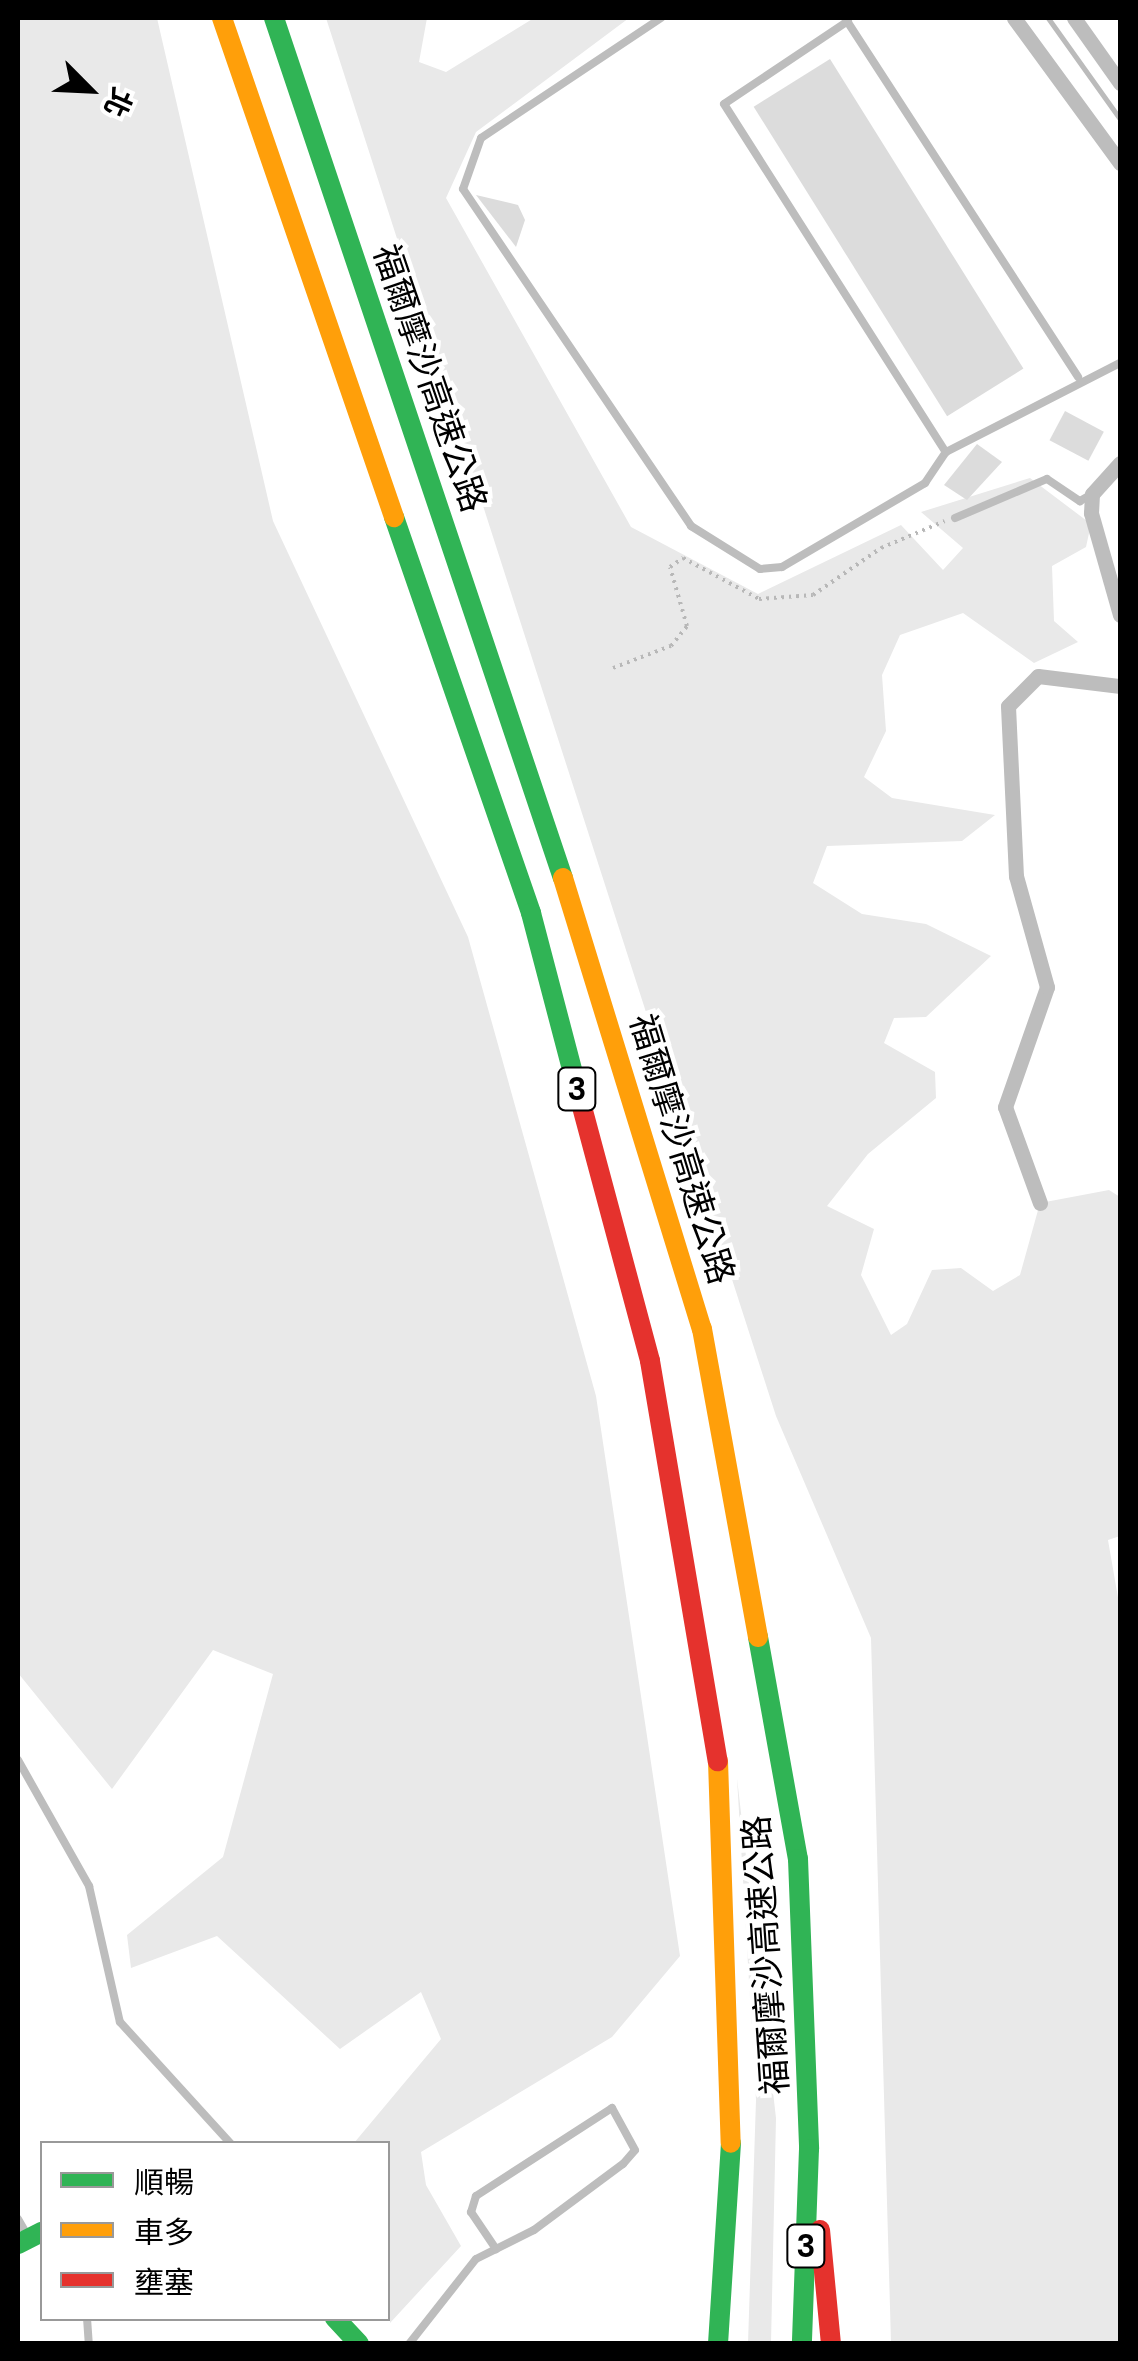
<!DOCTYPE html>
<html>
<head>
<meta charset="utf-8">
<style>
	body { margin:0 }
	#map { position:relative; width:1138px; height:2361px; overflow:hidden; background:#fff; font-family:"DM Sans","Noto Sans TC",sans-serif }
	div>[style] { position:absolute }
	.green>* { inset:0; background:#e9e9e9 }
	.stream>* { height:5px; margin:-2.5px; padding:0 2.5px; transform-origin:2.5px; border-radius:2.5px; background:#bbb }
	.building>* { inset:0; background:#dcdcdc; transform-origin:0 0 }
	.path>* { height:4px; margin-top:-2px; transform-origin:0; background:repeating-linear-gradient(90deg,#b8b8b8 0 2.5px,transparent 0 7.5px) }
	.lane>* { height:8px; margin:-4px; padding:0 4px; transform-origin:4px; border-radius:4px; background:#bdbdbd }
	.street>* { height:15px; margin:-7.5px; padding:0 7.5px; transform-origin:7.5px; border-radius:7.5px; background:#bdbdbd }
	.fast>* { height:20px; margin:-10px; padding:0 10px; transform-origin:10px; border-radius:10px; background:#30b455 }
	.slow>* { height:20px; margin:-10px; padding:0 10px; transform-origin:10px; border-radius:10px; background:#ff9f0a }
	.jam>* { height:20px; margin:-10px; padding:0 10px; transform-origin:10px; border-radius:10px; background:#e5322d }
	span { translate:-50% -50%; white-space:nowrap; text-align:center; line-height:1.15; -webkit-text-stroke:9px #fff; paint-order:stroke }
	.shield-label span { padding:2px 8px; background:#fff; border:2px solid; border-radius:8px; -webkit-text-stroke-width:0 }
	.shield-label { font-size:32px; color:#000; font-weight:700 }
	.street-label { font-size:35px; color:#000 }
	.frame { position:absolute; inset:0; border:20px solid #000; pointer-events:none }
	.legend { position:absolute; left:40px; top:2141px; width:350px; height:180px; box-sizing:border-box; background:#fff; border:2px solid #999; margin:0; padding:12px 18px; list-style:none; font-size:30px; color:#000 }
	.legend li { display:flex; align-items:center; gap:20px; height:50px }
	.legend b { width:50px; border:2px solid #999 }
	.north { position:absolute; left:40px; top:40px; width:100px; height:100px; -webkit-text-stroke:8px #fff; paint-order:stroke; rotate:114deg; font-size:28px; font-weight:700; line-height:40px; text-align:center; color:#000 }
	.north::after { content:''; display:block; margin:auto; width:35px; height:45px; background:#000; clip-path:polygon(50% 0,100% 100%,50% 72%,0 100%) }
</style>
</head>
<body>
<div id="map">
	<div class="green">
		<i style="clip-path:polygon(18px 18px,157px 18px,273px 521px,468px 937px,596px 1396px,680px 1956px,612px 2037px,421px 2152px,426px 2185px,461px 2246px,390px 2323px,388px 2144px,354px 2143px,441px 2039px,421px 1992px,340px 2049px,217px 1936px,131px 1968px,127px 1935px,223px 1857px,273px 1674px,213px 1650px,112px 1789px,18px 1673px)"></i>
		<i style="clip-path:polygon(326px 18px,427px 18px,419px 62px,446px 72px,534px 18px,629px 18px,476px 132px,446px 198px,631px 527px,758px 594px,901px 525px,943px 570px,963px 548px,921px 512px,1030px 478px,1091px 524px,1086px 547px,1052px 566px,1054px 621px,1078px 642px,1034px 663px,963px 613px,900px 635px,882px 675px,886px 731px,864px 777px,892px 798px,995px 815px,962px 841px,827px 846px,813px 883px,862px 914px,926px 924px,991px 956px,926px 1017px,894px 1018px,884px 1043px,935px 1072px,936px 1098px,868px 1154px,827px 1206px,874px 1229px,861px 1275px,891px 1335px,907px 1324px,932px 1270px,961px 1268px,993px 1291px,1020px 1275px,1040px 1203px,1109px 1190px,1120px 1197px,1120px 1536px,1108px 1540px,1120px 1609px,1120px 2343px,891px 2343px,871px 1638px,776px 1416px)"></i>
		<i style="clip-path:polygon(737px 1778px,776px 2118px,771px 2343px,748px 2343px,756px 2100px)"></i>
	</div>
	<div class="stream">
		<i style="left:1048px;top:18px;width:124px;rotate:54.5deg"></i>
	</div>
	<div class="building">
		<i style="left:830px;top:59px;width:365px;height:90px;rotate:58deg"></i>
		<i style="clip-path:polygon(476px 195px,518px 205px,525px 220px,516px 247px)"></i>
		<i style="left:1065px;top:411px;width:44px;height:33px;rotate:28deg"></i>
		<i style="clip-path:polygon(977px 444px,1002px 462px,967px 500px,944px 485px)"></i>
	</div>
	<div class="path">
		<i style="left:613px;top:668px;width:62px;rotate:-20.8deg"></i>
		<i style="left:671px;top:646px;width:26px;rotate:-51deg"></i>
		<i style="left:687px;top:626px;width:61px;rotate:-106.1deg"></i>
		<i style="left:670px;top:567px;width:16px;rotate:-35deg"></i>
		<i style="left:683px;top:558px;width:86px;rotate:28.3deg"></i>
		<i style="left:759px;top:599px;width:54px;rotate:-4.2deg"></i>
		<i style="left:813px;top:595px;width:83px;rotate:-34.7deg"></i>
		<i style="left:881px;top:548px;width:69px;rotate:-22.9deg"></i>
	</div>
	<div class="lane">
		<i style="left:661px;top:18px;width:216px;rotate:146.3deg"></i>
		<i style="left:481px;top:138px;width:54px;rotate:109.4deg"></i>
		<i style="left:463px;top:189px;width:407px;rotate:55.9deg"></i>
		<i style="left:691px;top:526px;width:81px;rotate:31.9deg"></i>
		<i style="left:760px;top:569px;width:22px;rotate:-5deg"></i>
		<i style="left:782px;top:567px;width:166px;rotate:-30.4deg"></i>
		<i style="left:925px;top:483px;width:37px;rotate:-56deg"></i>
		<i style="left:946px;top:452px;width:195px;rotate:-27.1deg"></i>
		<i style="left:845px;top:18px;width:428px;rotate:57deg"></i>
		<i style="left:848px;top:21px;width:149px;rotate:146.2deg"></i>
		<i style="left:724px;top:104px;width:413px;rotate:57.5deg"></i>
		<i style="left:955px;top:518px;width:100px;rotate:-23deg"></i>
		<i style="left:1047px;top:479px;width:40px;rotate:34deg"></i>
		<i style="left:1080px;top:501px;width:14px;rotate:-30deg"></i>
		<i style="left:18px;top:1760px;width:145px;rotate:60.6deg"></i>
		<i style="left:89px;top:1886px;width:139px;rotate:77.2deg"></i>
		<i style="left:120px;top:2022px;width:165px;rotate:47.7deg"></i>
		<i style="left:18px;top:2219px;width:22px;rotate:60deg"></i>
		<i style="left:87px;top:2318px;width:26px;rotate:86deg"></i>
		<i style="left:409px;top:2344px;width:108px;rotate:-51.8deg"></i>
		<i style="left:476px;top:2259px;width:65px;rotate:-26.6deg"></i>
		<i style="left:534px;top:2230px;width:111px;rotate:-36.6deg"></i>
		<i style="left:623px;top:2164px;width:18px;rotate:-49deg"></i>
		<i style="left:635px;top:2150px;width:48px;rotate:-118.7deg"></i>
		<i style="left:612px;top:2108px;width:162px;rotate:147.1deg"></i>
		<i style="left:476px;top:2196px;width:17px;rotate:107deg"></i>
		<i style="left:471px;top:2212px;width:45px;rotate:56deg"></i>
	</div>
	<div class="street">
		<i style="left:1014px;top:18px;width:180px;rotate:53.8deg"></i>
		<i style="left:1074px;top:18px;width:80px;rotate:54.7deg"></i>
		<i style="left:1120px;top:463px;width:42px;rotate:132.1deg"></i>
		<i style="left:1092px;top:494px;width:19px;rotate:93deg"></i>
		<i style="left:1091px;top:513px;width:106px;rotate:74.1deg"></i>
		<i style="left:1040px;top:1203px;width:102px;rotate:-110deg"></i>
		<i style="left:1005px;top:1107px;width:127px;rotate:-70.7deg"></i>
		<i style="left:1047px;top:987px;width:115px;rotate:-105.6deg"></i>
		<i style="left:1016px;top:876px;width:170px;rotate:-92.7deg"></i>
		<i style="left:1008px;top:706px;width:42px;rotate:-45deg"></i>
		<i style="left:1038px;top:676px;width:83px;rotate:7deg"></i>
	</div>
	<div class="fast">
		<i style="left:274px;top:18px;width:907px;rotate:71.43deg"></i>
		<i style="left:394px;top:517px;width:419px;rotate:70.9deg"></i>
		<i style="left:531px;top:913px;width:185px;rotate:75.3deg"></i>
		<i style="left:758px;top:1637px;width:226px;rotate:79.8deg"></i>
		<i style="left:798px;top:1859px;width:290px;rotate:87.8deg"></i>
		<i style="left:809px;top:2149px;width:195px;rotate:92.1deg"></i>
		<i style="left:18px;top:2244px;width:27px;rotate:-27deg"></i>
		<i style="left:335px;top:2318px;width:35px;rotate:47deg"></i>
		<i style="left:718px;top:2344px;width:201px;rotate:-86.3deg"></i>
	</div>
	<div class="slow">
		<i style="left:222px;top:18px;width:528px;rotate:70.98deg"></i>
		<i style="left:563px;top:878px;width:472px;rotate:72.9deg"></i>
		<i style="left:702px;top:1329px;width:313px;rotate:79.7deg"></i>
		<i style="left:718px;top:1761px;width:382px;rotate:88.1deg"></i>
	</div>
	<div class="jam">
		<i style="left:578px;top:1092px;width:278px;rotate:75deg"></i>
		<i style="left:650px;top:1361px;width:406px;rotate:80.4deg"></i>
		<i style="left:820px;top:2230px;width:115px;rotate:84.5deg"></i>
	</div>
	<div class="shield-label">
		<span style="left:577px;top:1089px">3</span>
		<span style="left:806px;top:2246px">3</span>
	</div>
	<div class="street-label">
		<span style="left:430px;top:378px;rotate:71deg">福爾摩沙高速公路</span>
		<span style="left:682px;top:1149px;rotate:73deg">福爾摩沙高速公路</span>
		<span style="left:766px;top:1955px;rotate:-94deg">福爾摩沙高速公路</span>
	</div>
	<div class="frame"></div>
	<ul class="legend">
	<li><b style="height:12px;background:#30b455"></b>順暢</li>
	<li><b style="height:12px;background:#ff9f0a"></b>車多</li>
	<li><b style="height:12px;background:#e5322d"></b>壅塞</li>
	</ul>
	<div class="north">北</div>
</div>
</body>
</html>
